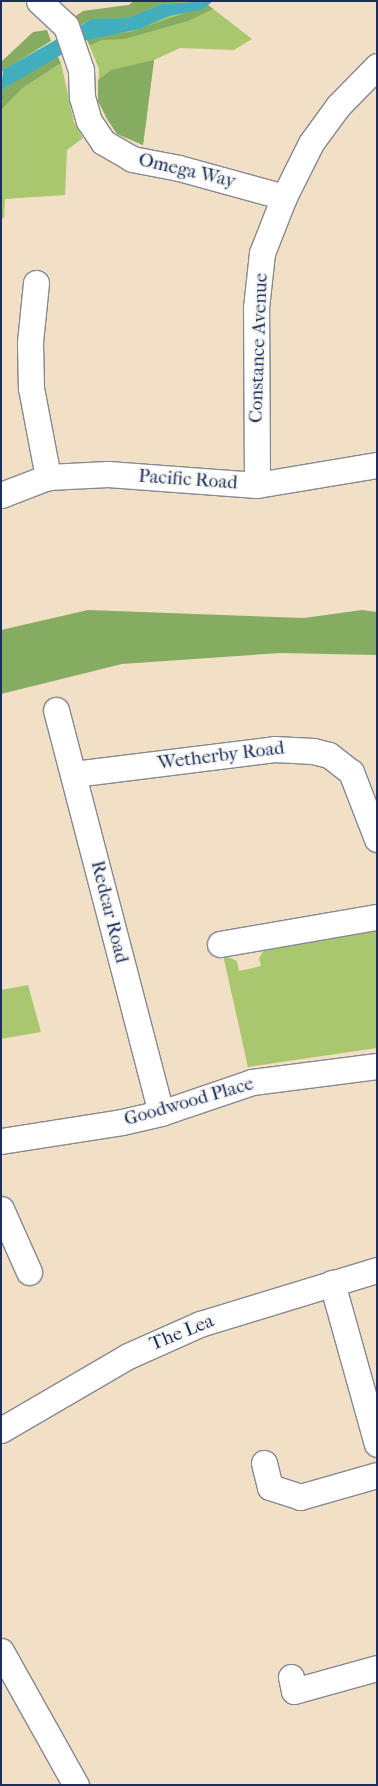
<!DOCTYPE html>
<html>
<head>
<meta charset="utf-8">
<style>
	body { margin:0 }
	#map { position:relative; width:378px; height:1786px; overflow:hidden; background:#f2e0c6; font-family:"IM FELL French Canon",serif }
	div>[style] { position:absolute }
	.green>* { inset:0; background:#a9c76e }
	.forest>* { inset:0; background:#86ac61 }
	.water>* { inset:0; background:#41aebe }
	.roads { filter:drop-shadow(1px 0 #868892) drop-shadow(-1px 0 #868892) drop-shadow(0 1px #868892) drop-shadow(0 -1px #868892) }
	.minor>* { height:25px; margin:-12.5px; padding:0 12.5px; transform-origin:12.5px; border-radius:12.5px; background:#fff }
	span { translate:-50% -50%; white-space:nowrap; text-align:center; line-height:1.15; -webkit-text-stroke:4px #f6f6f2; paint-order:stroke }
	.street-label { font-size:19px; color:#1b2f5e }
	.frame { position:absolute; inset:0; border:2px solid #1b2f5e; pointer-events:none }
</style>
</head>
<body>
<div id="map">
	<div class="green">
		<i style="clip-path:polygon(134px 1px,203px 1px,252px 39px,234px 50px,180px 48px,154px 60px,143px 145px,117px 134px,98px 101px,99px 69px,87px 40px,83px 11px,129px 5px)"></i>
		<i style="clip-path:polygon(61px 63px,74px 122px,83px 138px,67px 150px,65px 195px,5px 199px,4px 218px,1px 219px,1px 110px,23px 88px)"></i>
		<i style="clip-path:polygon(376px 930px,377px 1048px,248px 1067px,223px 955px,237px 961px,239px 971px,261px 966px,259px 958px,266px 947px)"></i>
		<i style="clip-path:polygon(28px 985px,41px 1032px,1px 1039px,1px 990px)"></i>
	</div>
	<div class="forest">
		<i style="clip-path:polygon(134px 1px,191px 1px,162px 4px,128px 18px,92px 19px,79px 26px,74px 17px,83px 11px,129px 5px)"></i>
		<i style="clip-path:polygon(208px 5px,213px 9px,188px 21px,124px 39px,102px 40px,90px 45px,87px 40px,99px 35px,130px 32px)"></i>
		<i style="clip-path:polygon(47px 30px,51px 41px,1px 72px,1px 62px,33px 32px)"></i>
		<i style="clip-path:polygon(57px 55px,61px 63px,23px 88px,1px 110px,1px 90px)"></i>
		<i style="clip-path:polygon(154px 60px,143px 145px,117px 134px,107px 119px,98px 101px,98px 80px,111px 70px)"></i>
		<i style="clip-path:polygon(88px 610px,304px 618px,362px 610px,377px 612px,377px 655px,280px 653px,122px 664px,1px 694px,1px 630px)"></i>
	</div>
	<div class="water">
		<i style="clip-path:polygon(213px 1px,203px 9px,169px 16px,139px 29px,87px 40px,1px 90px,3px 70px,92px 19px,128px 18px,162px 4px)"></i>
	</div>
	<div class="roads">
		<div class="minor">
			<i style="left:39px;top:1px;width:37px;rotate:43deg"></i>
			<i style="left:66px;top:26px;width:46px;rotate:71.2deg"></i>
			<i style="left:81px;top:70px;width:27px;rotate:88deg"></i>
			<i style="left:82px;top:97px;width:25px;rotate:74deg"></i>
			<i style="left:89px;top:121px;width:25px;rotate:56deg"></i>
			<i style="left:103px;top:142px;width:34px;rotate:30deg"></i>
			<i style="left:132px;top:159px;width:48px;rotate:10.8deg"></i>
			<i style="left:179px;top:168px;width:109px;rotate:15.4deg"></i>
			<i style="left:36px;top:283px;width:59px;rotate:95.8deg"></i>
			<i style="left:30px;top:342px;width:46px;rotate:88.8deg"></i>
			<i style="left:31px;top:388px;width:91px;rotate:79.2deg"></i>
			<i style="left:257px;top:485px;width:177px;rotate:-90.3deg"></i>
			<i style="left:256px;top:308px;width:55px;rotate:-83.8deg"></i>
			<i style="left:262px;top:253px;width:60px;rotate:-68.6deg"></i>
			<i style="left:284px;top:197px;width:60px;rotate:-63.4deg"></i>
			<i style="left:311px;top:143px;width:46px;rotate:-53.9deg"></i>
			<i style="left:338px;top:106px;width:56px;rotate:-45.7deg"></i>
			<i style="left:1px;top:495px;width:50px;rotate:-21deg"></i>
			<i style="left:48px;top:477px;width:60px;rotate:-2.9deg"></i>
			<i style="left:108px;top:474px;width:149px;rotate:4.2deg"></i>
			<i style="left:257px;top:485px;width:122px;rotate:-9.5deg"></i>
			<i style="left:56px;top:710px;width:416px;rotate:75.4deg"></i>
			<i style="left:74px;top:774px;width:202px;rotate:-7.1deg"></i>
			<i style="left:274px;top:749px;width:39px;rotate:3deg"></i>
			<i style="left:313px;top:751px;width:16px;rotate:14deg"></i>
			<i style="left:329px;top:755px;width:28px;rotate:38deg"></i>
			<i style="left:351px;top:772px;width:72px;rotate:68.8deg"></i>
			<i style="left:220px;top:944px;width:159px;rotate:-9.8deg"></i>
			<i style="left:1px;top:1141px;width:122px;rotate:-8.9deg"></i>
			<i style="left:122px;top:1122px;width:40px;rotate:-13deg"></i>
			<i style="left:161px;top:1113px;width:96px;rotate:-18.8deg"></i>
			<i style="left:252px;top:1082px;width:126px;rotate:-7.3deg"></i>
			<i style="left:1px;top:1209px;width:69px;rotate:66deg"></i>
			<i style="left:332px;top:1283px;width:167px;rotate:74.4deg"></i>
			<i style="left:1px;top:1430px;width:147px;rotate:-30.2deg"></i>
			<i style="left:128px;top:1356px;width:79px;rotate:-24deg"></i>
			<i style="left:200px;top:1324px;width:185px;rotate:-17deg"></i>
			<i style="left:264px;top:1463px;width:25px;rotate:76deg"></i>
			<i style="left:270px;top:1487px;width:32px;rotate:18deg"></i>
			<i style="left:300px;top:1497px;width:80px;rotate:-15.9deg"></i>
			<i style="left:1px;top:1651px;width:154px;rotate:60.8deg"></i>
			<i style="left:291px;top:1677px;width:14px;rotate:78deg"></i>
			<i style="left:294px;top:1691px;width:86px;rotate:-15.5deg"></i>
		</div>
	</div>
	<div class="street-label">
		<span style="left:187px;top:171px;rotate:13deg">Omega Way</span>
		<span style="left:259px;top:348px;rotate:-88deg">Constance Avenue</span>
		<span style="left:188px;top:480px;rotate:4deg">Pacific Road</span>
		<span style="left:221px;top:756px;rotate:-7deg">Wetherby Road</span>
		<span style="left:109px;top:912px;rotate:76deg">Redcar Road</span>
		<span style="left:189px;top:1102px;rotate:-16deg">Goodwood Place</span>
		<span style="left:182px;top:1333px;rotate:-22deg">The Lea</span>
	</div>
	<div class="frame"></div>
</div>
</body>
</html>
